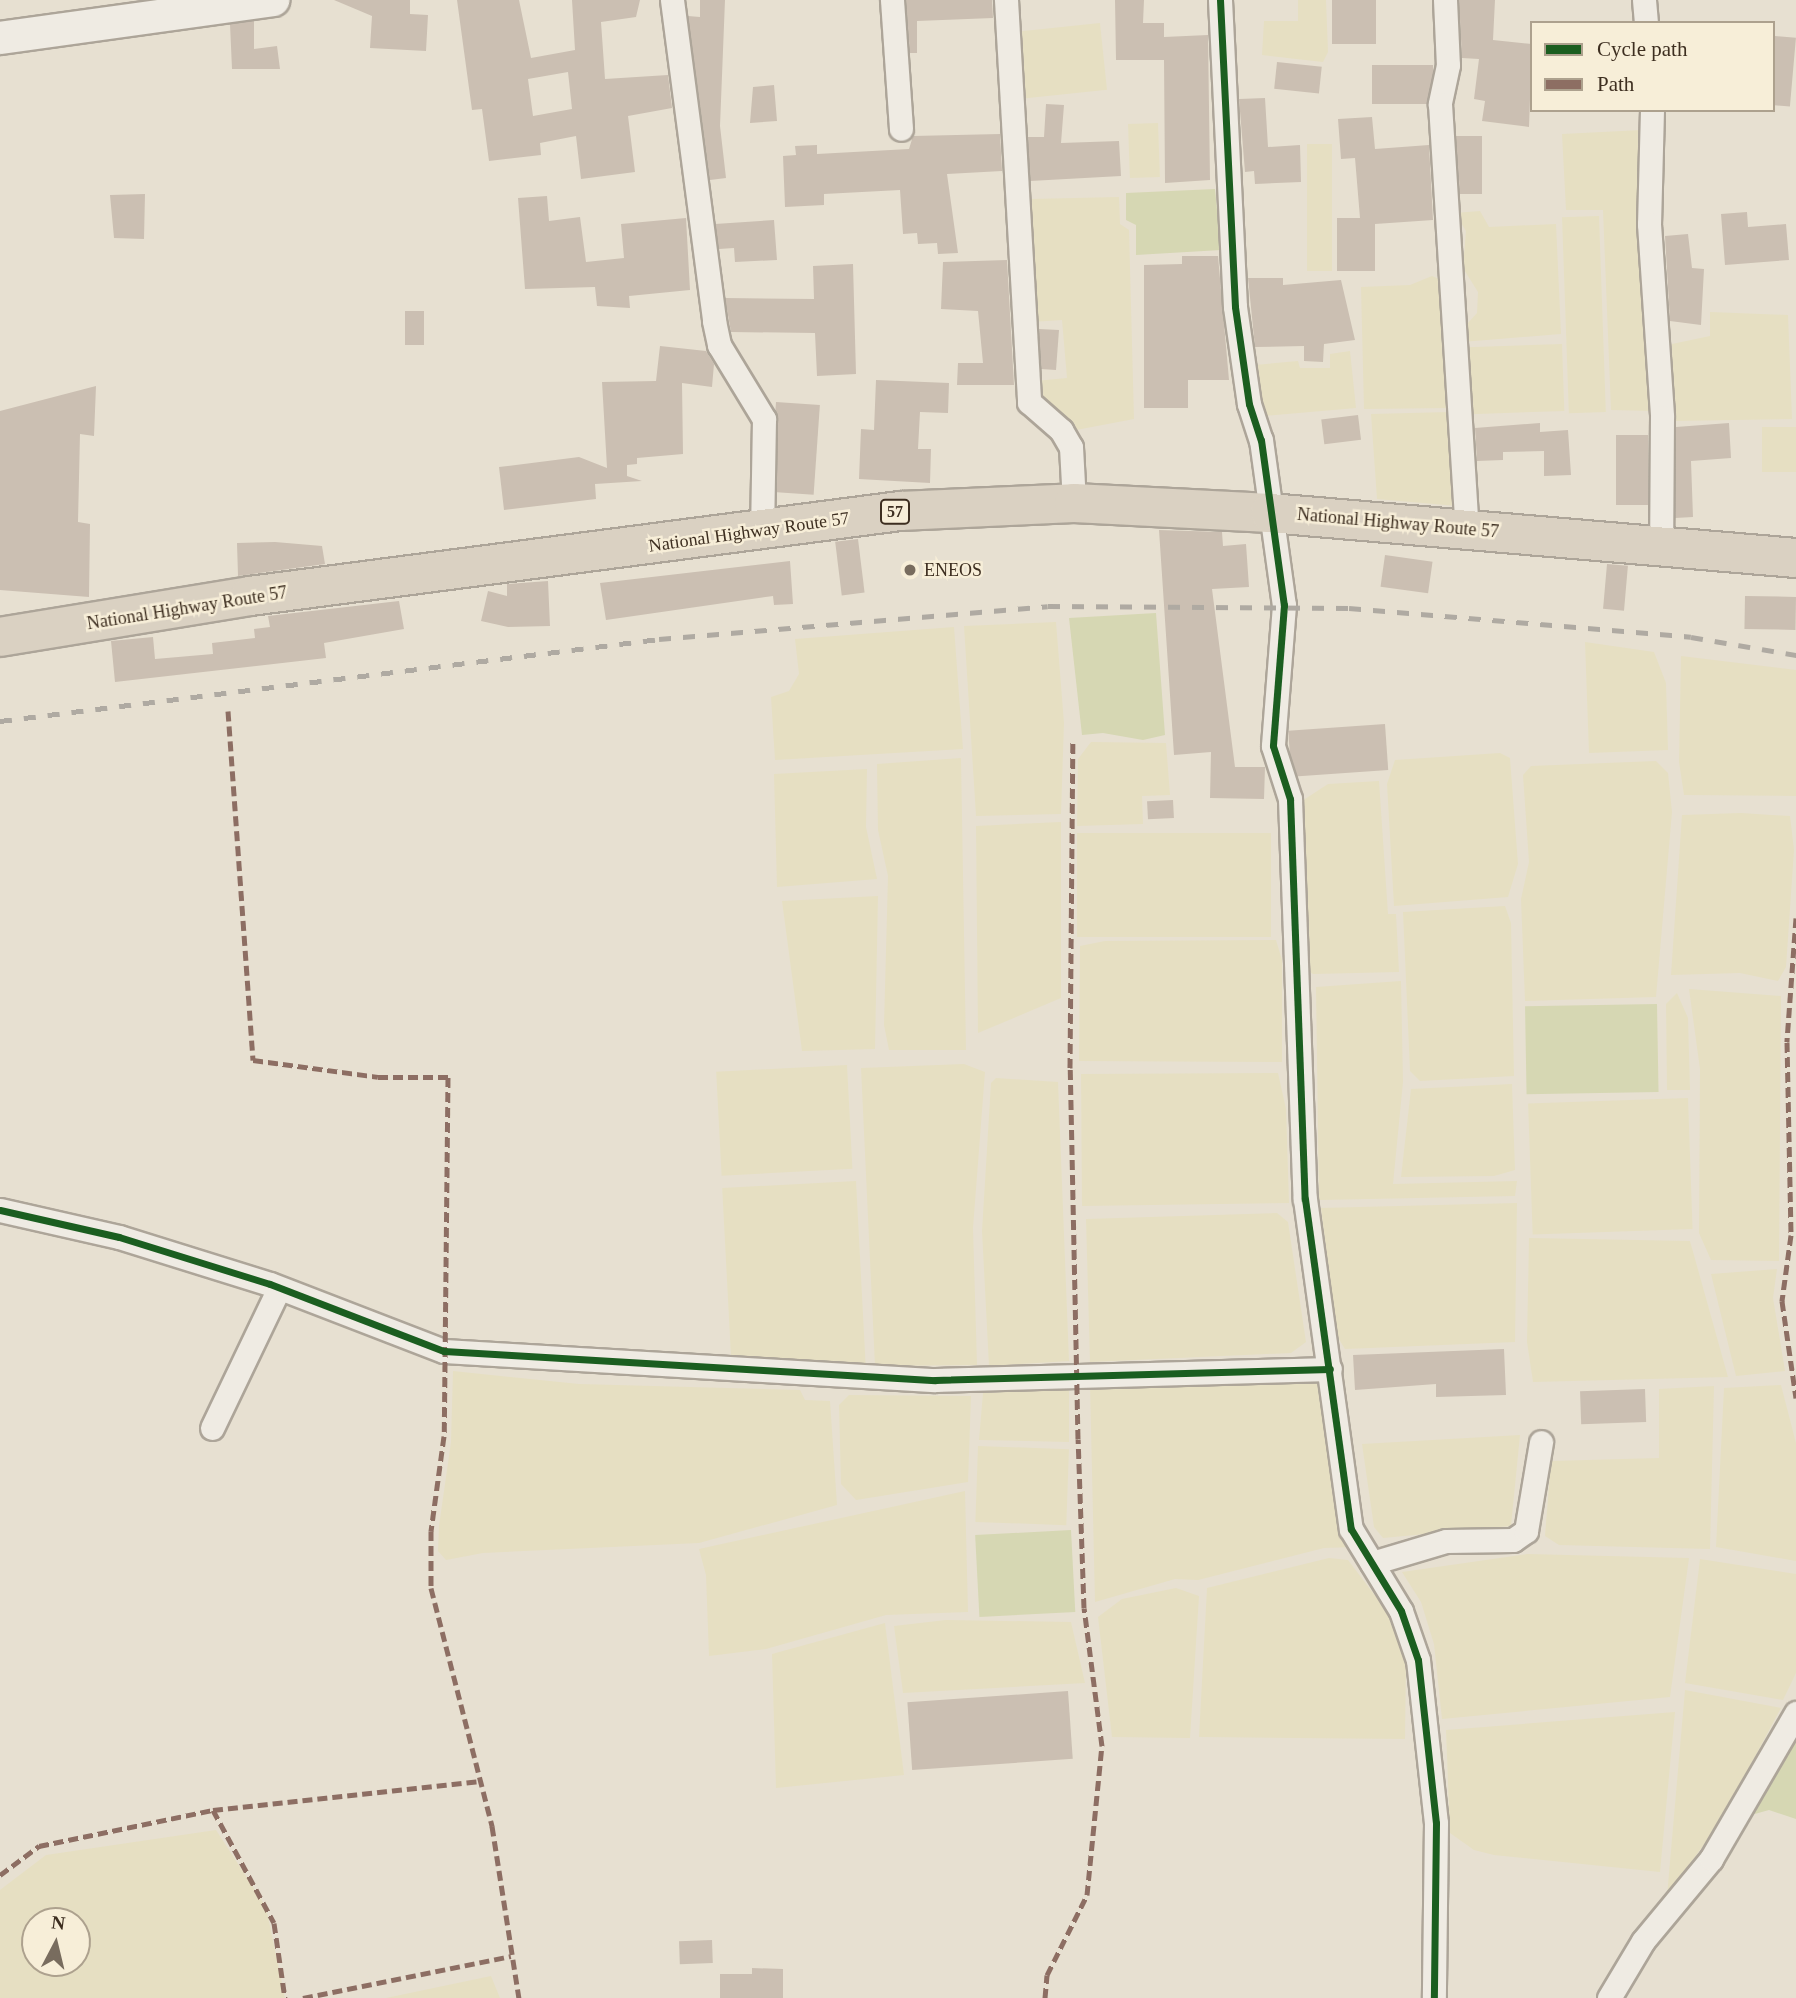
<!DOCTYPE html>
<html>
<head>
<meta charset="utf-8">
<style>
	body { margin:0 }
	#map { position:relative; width:1796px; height:1998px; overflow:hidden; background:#e7e0d1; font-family:Georgia,serif }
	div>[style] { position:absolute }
	.farmland>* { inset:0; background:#e6dfc2; transform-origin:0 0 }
	.green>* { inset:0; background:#d6d7b3; transform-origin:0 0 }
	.building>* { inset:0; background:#cbbfb2; transform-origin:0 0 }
	.roads { filter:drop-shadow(2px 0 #ada599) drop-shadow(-2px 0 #ada599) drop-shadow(0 2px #ada599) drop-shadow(0 -2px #ada599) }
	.street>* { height:23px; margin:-11.5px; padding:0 11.5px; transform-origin:11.5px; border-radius:11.5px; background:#efebe3 }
	.secondary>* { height:32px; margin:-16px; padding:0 16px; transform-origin:16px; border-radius:16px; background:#efebe3 }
	.highway>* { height:38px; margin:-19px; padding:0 19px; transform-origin:19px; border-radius:19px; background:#dad1c2 }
	.rail>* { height:5px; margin-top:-2.5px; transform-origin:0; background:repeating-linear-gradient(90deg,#afaaa2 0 12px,transparent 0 24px) }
	.quiet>* { height:5px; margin-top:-2.5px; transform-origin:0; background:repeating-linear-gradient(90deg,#8d6e63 0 10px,transparent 0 15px) }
	.cycleway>* { height:7px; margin:-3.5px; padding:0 3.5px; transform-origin:3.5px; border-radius:3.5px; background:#1b5e20 }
	.dots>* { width:19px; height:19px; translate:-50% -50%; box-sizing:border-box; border:4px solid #f7eed8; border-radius:50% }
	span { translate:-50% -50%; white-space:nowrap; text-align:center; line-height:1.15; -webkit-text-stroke:5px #f7eed8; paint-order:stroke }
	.shield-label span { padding:2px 5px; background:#f7eed8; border:2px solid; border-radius:5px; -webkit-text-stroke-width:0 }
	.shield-label { font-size:16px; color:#3d2e20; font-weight:700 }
	.street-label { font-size:18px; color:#3d2e20 }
	.poi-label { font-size:18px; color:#3d2e20 }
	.left { translate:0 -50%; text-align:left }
	.legend { position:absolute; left:1530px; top:21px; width:245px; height:91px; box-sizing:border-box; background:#f7eed8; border:2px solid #ada18e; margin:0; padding:9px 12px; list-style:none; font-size:21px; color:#3d2e20 }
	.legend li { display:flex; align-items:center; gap:14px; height:35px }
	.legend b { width:35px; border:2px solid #ada18e }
	.north { position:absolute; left:21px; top:1907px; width:70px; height:70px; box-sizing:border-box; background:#f7eed8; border:2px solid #ada18e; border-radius:50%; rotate:7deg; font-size:19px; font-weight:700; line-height:28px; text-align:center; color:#3d2e20 }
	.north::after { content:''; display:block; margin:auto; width:24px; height:32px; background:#786c5e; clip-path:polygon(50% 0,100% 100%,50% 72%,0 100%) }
</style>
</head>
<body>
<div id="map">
	<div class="farmland">
		<i style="clip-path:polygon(1298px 0,1326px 0,1328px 52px,1323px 62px,1262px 55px,1264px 21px,1298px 21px)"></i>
		<i style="left:1100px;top:23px;width:67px;height:84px;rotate:84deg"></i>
		<i style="left:1158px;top:123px;width:54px;height:30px;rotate:88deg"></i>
		<i style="clip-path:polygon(1642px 130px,1644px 339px,1653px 411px,1611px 410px,1603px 210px,1566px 210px,1562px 134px)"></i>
		<i style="left:1332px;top:144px;width:127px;height:25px;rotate:90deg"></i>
		<i style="clip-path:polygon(1119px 197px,1120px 224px,1129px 230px,1134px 419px,1076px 430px,1038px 400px,1036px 381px,1067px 378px,1062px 320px,1031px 322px,1025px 206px,1031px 199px)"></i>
		<i style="clip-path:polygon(1480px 211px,1489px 227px,1556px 224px,1561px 334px,1462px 342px,1458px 334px,1477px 313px,1478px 292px,1463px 268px,1466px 231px,1455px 213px)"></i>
		<i style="left:1599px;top:216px;width:196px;height:37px;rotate:88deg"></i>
		<i style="clip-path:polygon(1432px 276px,1439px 279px,1450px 408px,1364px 409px,1361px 287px,1410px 285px)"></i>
		<i style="clip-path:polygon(1710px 312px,1788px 315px,1792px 419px,1673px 421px,1672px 344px,1710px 336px)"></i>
		<i style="left:1562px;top:344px;width:67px;height:102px;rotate:88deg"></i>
		<i style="clip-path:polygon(1350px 351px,1356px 408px,1263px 416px,1255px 365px,1298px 361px,1300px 368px,1330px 368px,1330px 354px)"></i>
		<i style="clip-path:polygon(1450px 412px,1457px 506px,1377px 499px,1371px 414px)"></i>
		<i style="left:1796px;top:427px;width:45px;height:34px;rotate:90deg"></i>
		<i style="clip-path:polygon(1056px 622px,1064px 723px,1061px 814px,976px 816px,964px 626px)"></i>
		<i style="clip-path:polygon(954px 627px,963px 749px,775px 760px,771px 697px,789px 691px,799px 674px,795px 639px)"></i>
		<i style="clip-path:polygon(1585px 642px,1654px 652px,1666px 683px,1668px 750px,1589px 753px)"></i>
		<i style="clip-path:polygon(1681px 656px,1796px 670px,1796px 796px,1684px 795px,1679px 762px)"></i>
		<i style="clip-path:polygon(1091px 742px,1166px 743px,1170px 795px,1142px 796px,1143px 824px,1077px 826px,1078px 759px)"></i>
		<i style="clip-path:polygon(1500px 753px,1510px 758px,1518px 864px,1508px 897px,1394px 906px,1387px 784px,1395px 760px)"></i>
		<i style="clip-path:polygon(961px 758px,966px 1050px,889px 1050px,884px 1025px,888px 876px,878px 830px,877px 764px)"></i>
		<i style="clip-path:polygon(1656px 761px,1668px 773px,1672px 812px,1656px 997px,1525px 1001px,1521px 899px,1529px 862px,1523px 775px,1531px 766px)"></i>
		<i style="clip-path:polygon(867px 769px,866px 827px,877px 879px,777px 887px,774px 774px)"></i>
		<i style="clip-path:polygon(1379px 781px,1388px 914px,1396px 914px,1399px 972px,1313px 974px,1308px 971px,1302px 801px,1328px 784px)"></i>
		<i style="clip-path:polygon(1741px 813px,1790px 816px,1794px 850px,1786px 967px,1778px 981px,1740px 973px,1671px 975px,1682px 815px)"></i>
		<i style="clip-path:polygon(1061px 822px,1061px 998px,978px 1033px,976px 826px)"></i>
		<i style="left:1077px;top:833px;width:194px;height:104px"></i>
		<i style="clip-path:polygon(878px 896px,875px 1049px,802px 1051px,782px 901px)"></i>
		<i style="clip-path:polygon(1505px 906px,1511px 923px,1514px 1076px,1420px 1081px,1410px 1071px,1403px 912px)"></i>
		<i style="clip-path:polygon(1276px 940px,1282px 960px,1282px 1062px,1079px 1061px,1080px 946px,1105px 941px)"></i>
		<i style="clip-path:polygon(1401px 981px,1403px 1082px,1393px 1184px,1517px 1181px,1515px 1196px,1319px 1200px,1316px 987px)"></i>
		<i style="clip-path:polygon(1689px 989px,1781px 996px,1779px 1261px,1711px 1260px,1699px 1233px,1700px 1069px)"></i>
		<i style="clip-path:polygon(1677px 993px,1688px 1018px,1690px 1090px,1667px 1090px,1666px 1004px)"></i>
		<i style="clip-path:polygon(964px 1064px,985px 1072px,973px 1228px,977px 1365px,875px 1366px,861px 1068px)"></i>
		<i style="left:847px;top:1065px;width:104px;height:131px;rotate:87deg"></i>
		<i style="clip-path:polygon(1278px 1073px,1286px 1109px,1289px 1203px,1082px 1206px,1081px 1074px)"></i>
		<i style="clip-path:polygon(996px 1078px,1058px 1082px,1069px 1361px,989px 1366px,982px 1231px,991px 1083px)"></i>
		<i style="clip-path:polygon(1512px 1084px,1515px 1170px,1494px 1176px,1401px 1177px,1411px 1089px)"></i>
		<i style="left:1688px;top:1098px;width:131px;height:160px;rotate:88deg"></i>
		<i style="left:856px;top:1181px;width:184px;height:134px;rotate:87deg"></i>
		<i style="clip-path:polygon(1517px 1203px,1515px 1342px,1345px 1349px,1337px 1336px,1321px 1208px)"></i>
		<i style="clip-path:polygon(1277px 1213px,1288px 1222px,1306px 1342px,1291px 1353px,1090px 1362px,1086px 1219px)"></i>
		<i style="clip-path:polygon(1529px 1238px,1690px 1241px,1728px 1377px,1533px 1382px,1527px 1342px)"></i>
		<i style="clip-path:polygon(1777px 1269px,1773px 1298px,1785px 1371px,1736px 1376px,1711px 1274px)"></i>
		<i style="clip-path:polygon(453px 1371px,579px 1384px,800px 1390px,805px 1400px,830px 1401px,837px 1505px,699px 1543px,483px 1553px,446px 1560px,438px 1551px,439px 1526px,451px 1442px)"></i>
		<i style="clip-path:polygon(1318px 1383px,1341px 1528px,1354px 1547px,1324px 1548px,1198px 1580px,1175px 1579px,1095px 1602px,1090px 1384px)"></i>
		<i style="clip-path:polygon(1781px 1385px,1796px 1443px,1796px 1561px,1716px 1547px,1724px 1388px)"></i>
		<i style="clip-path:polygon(1714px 1386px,1710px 1549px,1559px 1545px,1545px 1536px,1551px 1461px,1659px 1458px,1659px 1389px)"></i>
		<i style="clip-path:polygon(1069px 1389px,1069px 1442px,979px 1440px,983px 1393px)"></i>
		<i style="clip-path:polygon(849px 1395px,971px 1396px,968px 1482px,856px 1500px,841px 1484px,839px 1405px)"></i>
		<i style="clip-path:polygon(1520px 1435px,1511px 1526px,1383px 1538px,1374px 1527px,1362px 1444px)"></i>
		<i style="left:978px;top:1446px;width:91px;height:76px;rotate:2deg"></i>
		<i style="clip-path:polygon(965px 1491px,968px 1612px,886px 1615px,766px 1649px,709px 1656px,706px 1575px,699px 1549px)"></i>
		<i style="clip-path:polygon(1527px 1554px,1689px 1558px,1670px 1697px,1442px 1719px,1434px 1644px,1421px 1602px,1402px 1572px)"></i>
		<i style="clip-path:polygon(1329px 1558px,1348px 1560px,1386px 1610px,1406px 1661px,1405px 1739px,1199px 1737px,1207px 1588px)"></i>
		<i style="clip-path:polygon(1700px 1559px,1796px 1574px,1796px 1673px,1783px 1700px,1685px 1683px)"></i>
		<i style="clip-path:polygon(1176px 1588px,1199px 1596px,1190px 1738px,1112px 1737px,1098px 1617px,1122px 1599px)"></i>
		<i style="clip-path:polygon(946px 1620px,1071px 1622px,1085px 1683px,903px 1693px,894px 1626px)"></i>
		<i style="clip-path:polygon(885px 1623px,904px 1775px,776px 1788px,772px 1654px)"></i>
		<i style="clip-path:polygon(1685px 1690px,1781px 1708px,1720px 1822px,1667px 1896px)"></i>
		<i style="clip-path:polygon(1675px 1712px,1660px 1872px,1494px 1855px,1474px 1850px,1450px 1833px,1446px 1730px)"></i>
		<i style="clip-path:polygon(evenodd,216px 1830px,266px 1907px,285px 1998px,0 1998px,0 1890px,46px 1855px,216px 1830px,77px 1921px,77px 1963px,35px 1963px,35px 1921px,77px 1921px)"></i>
		<i style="clip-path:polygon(491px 1976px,500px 1998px,386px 1998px)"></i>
	</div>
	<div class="green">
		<i style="clip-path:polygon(1215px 189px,1221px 250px,1136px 255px,1136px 225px,1126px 220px,1126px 193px)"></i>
		<i style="clip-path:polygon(1156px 613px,1165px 735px,1143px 740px,1103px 733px,1082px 735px,1069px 618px)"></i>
		<i style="left:1657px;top:1004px;width:88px;height:132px;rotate:89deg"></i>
		<i style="left:1071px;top:1530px;width:82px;height:96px;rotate:87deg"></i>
		<i style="clip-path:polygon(1796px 1730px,1796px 1819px,1769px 1810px,1744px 1817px)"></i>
	</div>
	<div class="building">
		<i style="clip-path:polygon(334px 0,410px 0,410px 14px,428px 15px,426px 51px,370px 48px,372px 16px)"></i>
		<i style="clip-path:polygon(evenodd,457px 0,519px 0,531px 58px,575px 50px,572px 0,640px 0,636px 17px,601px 22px,605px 79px,668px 75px,672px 108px,628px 116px,635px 172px,581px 179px,576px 136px,540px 143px,541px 155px,489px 161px,482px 109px,472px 110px,457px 0,568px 72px,572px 109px,533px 116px,528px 79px,568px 72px)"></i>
		<i style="clip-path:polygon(700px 0,725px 0,720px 126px,726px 178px,710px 180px,688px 16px,700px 17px)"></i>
		<i style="clip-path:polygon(906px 0,992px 0,993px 18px,917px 21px,917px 53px,910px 53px)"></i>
		<i style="clip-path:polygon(1115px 0,1144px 0,1143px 23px,1164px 23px,1164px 37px,1208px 35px,1210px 180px,1165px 183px,1164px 60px,1116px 60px)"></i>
		<i style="left:1332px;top:0;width:44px;height:44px"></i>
		<i style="clip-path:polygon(1459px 0,1495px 0,1493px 40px,1532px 44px,1529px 127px,1482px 121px,1485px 101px,1474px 99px,1479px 59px,1462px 58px)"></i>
		<i style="clip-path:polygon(254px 21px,254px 49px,277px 46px,280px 69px,232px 69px,230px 24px)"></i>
		<i style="left:1775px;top:36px;width:21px;height:69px;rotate:5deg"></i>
		<i style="left:1277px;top:62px;width:45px;height:27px;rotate:6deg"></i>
		<i style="left:1372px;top:65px;width:61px;height:39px"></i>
		<i style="clip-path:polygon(774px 85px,777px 121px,750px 123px,753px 87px)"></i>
		<i style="clip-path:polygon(1265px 98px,1268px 147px,1300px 145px,1301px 182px,1255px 184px,1254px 171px,1245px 172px,1239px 99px)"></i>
		<i style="clip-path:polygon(1046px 104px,1064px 105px,1061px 143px,1119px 141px,1121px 176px,1030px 181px,1028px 137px,1044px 137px)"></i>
		<i style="clip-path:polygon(1372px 117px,1375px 149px,1429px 145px,1433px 220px,1375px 224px,1375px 271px,1337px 271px,1337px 218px,1360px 218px,1355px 158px,1341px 159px,1338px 119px)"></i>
		<i style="clip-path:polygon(1000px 134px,1002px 171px,947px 174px,958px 253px,938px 254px,937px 243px,918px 244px,917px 233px,903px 234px,900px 190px,824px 194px,824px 205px,785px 207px,783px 156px,796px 155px,795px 146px,817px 145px,817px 154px,909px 149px,913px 136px)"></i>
		<i style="clip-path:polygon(1456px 136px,1482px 136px,1482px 194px,1460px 194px)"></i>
		<i style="clip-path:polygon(145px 194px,144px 239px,114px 238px,110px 195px)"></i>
		<i style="clip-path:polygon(547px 196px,549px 221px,580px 217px,586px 262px,624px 258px,621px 224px,686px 218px,690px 290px,629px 296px,630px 308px,597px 306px,595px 287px,525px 289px,518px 198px)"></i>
		<i style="clip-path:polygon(1747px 212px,1748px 227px,1786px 224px,1789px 260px,1725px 265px,1721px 214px)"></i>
		<i style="clip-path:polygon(774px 220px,777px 260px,735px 262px,734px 248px,719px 249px,715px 224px)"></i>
		<i style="clip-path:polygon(1688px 234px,1692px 268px,1704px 269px,1701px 325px,1670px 321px,1665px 236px)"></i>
		<i style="clip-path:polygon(1182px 256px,1218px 256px,1229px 380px,1188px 380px,1188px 408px,1144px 408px,1144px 265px,1182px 264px)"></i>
		<i style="clip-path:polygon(1007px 260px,1014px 385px,957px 385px,958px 363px,983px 363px,978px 311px,941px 309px,943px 262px)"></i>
		<i style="clip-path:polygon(853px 264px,856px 374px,817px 376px,815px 333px,731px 332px,725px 298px,814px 299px,813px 266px)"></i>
		<i style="clip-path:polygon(1248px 278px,1283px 278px,1283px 285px,1341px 280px,1355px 340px,1324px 344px,1323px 362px,1304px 361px,1304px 346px,1255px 347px)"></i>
		<i style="left:405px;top:311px;width:19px;height:34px"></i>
		<i style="clip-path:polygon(1039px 329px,1059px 330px,1056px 370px,1041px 369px)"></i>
		<i style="clip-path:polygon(660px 346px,706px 351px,714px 364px,712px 387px,682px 383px,683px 454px,637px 458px,637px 464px,627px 465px,627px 476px,642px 481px,595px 484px,596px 499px,504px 510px,499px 467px,579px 457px,607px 468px,602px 382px,656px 381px)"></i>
		<i style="clip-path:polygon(876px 380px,949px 383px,948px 413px,920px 412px,918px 449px,931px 449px,930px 483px,859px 479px,861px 429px,874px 430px)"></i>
		<i style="clip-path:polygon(96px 386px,94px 436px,80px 434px,78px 522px,90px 524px,89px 597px,0 590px,0 411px)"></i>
		<i style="left:776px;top:402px;width:44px;height:90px;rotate:4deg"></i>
		<i style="left:1358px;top:415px;width:25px;height:37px;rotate:83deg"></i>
		<i style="clip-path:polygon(1540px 423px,1540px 432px,1568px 430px,1571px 475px,1544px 476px,1544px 451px,1503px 452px,1503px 460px,1477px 461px,1475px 428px)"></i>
		<i style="clip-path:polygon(1729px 423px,1731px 458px,1691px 461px,1693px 517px,1675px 518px,1676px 427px)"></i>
		<i style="left:1616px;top:435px;width:32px;height:70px"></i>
		<i style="clip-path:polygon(1159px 530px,1222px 532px,1223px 546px,1246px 544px,1249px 587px,1212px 589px,1235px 767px,1265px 767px,1264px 799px,1210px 798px,1211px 752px,1174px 755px)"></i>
		<i style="left:858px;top:539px;width:54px;height:23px;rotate:83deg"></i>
		<i style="clip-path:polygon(275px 542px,322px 546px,325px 564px,238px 576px,237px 543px)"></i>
		<i style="left:1385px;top:555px;width:48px;height:32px;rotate:8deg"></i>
		<i style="clip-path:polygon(790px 561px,793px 604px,774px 605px,773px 596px,606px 620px,600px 583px)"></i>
		<i style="left:1607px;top:564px;width:21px;height:45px;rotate:5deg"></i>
		<i style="clip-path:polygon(548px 581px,550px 626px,508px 627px,481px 621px,488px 591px,507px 596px,507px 584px)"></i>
		<i style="left:1745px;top:596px;width:51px;height:33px;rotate:1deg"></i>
		<i style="clip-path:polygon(399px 601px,404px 629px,324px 643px,326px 658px,115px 682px,111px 641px,153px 637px,155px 659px,213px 654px,212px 643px,255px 638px,254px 629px,270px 627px,268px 616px)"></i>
		<i style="left:1385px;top:724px;width:46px;height:97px;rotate:86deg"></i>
		<i style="left:1173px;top:800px;width:18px;height:26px;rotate:87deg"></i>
		<i style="clip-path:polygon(1504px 1349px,1506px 1395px,1436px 1397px,1436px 1384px,1355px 1390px,1353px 1355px)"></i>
		<i style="left:1645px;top:1389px;width:33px;height:65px;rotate:88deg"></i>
		<i style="left:1068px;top:1691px;width:68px;height:161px;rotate:86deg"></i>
		<i style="left:712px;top:1940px;width:23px;height:33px;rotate:88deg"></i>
		<i style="clip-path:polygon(752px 1968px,783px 1969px,783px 1998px,720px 1998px,720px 1974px,752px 1974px)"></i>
	</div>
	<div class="roads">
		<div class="street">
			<i style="left:672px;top:0;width:324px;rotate:82.5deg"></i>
			<i style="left:714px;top:321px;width:25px;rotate:78deg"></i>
			<i style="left:719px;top:345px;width:87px;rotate:58.7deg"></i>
			<i style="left:764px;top:419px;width:113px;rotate:91deg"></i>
			<i style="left:892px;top:0;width:129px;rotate:86deg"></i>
			<i style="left:1006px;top:0;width:403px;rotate:86.7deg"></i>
			<i style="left:1029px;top:402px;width:43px;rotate:41.2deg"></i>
			<i style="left:1061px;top:430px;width:20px;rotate:60deg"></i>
			<i style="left:1071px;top:447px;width:56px;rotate:86.9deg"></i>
			<i style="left:1220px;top:0;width:307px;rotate:87.2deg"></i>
			<i style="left:1235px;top:307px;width:98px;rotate:81.8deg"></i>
			<i style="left:1249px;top:404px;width:38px;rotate:72deg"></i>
			<i style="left:1261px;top:440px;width:167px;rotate:82.1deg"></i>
			<i style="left:1284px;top:605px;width:141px;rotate:94.5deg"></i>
			<i style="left:1273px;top:746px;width:56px;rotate:72.2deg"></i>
			<i style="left:1290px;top:799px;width:400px;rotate:87.9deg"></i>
			<i style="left:1305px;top:1199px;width:333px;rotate:82.1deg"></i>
			<i style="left:1351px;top:1529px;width:96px;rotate:58.6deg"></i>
			<i style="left:1401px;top:1611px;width:52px;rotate:70.9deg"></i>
			<i style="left:1418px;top:1660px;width:164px;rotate:83.7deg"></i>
			<i style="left:1436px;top:1823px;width:175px;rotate:90.7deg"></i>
			<i style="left:1445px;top:0;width:65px;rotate:87.4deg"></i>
			<i style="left:1448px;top:65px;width:40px;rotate:102deg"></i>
			<i style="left:1440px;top:104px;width:426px;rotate:86.4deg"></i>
			<i style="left:1644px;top:0;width:23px;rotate:85deg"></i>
			<i style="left:1652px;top:110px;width:114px;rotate:91.5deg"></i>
			<i style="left:1649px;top:224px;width:193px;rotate:86.1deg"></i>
			<i style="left:1662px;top:417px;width:129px;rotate:90.4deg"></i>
			<i style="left:0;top:1210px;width:122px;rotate:12.8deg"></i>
			<i style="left:119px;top:1237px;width:158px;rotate:17.3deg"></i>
			<i style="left:270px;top:1284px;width:186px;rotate:21.1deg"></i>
			<i style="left:444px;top:1351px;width:492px;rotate:3.4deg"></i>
			<i style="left:935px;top:1380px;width:395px;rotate:-1.6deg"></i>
			<i style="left:212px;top:1428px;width:155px;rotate:-64.4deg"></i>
			<i style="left:1372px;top:1563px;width:77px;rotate:-16.6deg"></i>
			<i style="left:1446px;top:1541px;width:67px;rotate:-0.9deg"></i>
			<i style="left:1513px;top:1540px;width:16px;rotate:-35deg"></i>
			<i style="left:1526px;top:1531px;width:90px;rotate:-80.4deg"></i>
			<i style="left:1609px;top:1998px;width:66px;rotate:-59.2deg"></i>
			<i style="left:1643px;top:1941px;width:107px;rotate:-50.3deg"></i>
			<i style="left:1711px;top:1859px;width:169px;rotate:-59.8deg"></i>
		</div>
		<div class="secondary">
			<i style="left:0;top:38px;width:276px;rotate:-7.9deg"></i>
		</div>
		<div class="highway">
			<i style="left:0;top:637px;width:253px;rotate:-9.3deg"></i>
			<i style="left:250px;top:596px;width:656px;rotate:-7.45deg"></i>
			<i style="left:900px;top:511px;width:174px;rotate:-2.6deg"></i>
			<i style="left:1074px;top:503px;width:196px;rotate:2.9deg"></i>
			<i style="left:1270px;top:513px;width:528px;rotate:4.89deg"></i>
		</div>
	</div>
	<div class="rail">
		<i style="left:0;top:721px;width:664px;rotate:-7.09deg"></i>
		<i style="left:659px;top:639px;width:390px;rotate:-4.8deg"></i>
		<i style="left:1048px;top:606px;width:301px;rotate:0.4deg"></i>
		<i style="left:1349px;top:608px;width:343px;rotate:4.8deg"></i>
		<i style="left:1691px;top:637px;width:107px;rotate:9.7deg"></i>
	</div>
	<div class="quiet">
		<i style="left:228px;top:711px;width:350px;rotate:85.9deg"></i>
		<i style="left:253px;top:1060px;width:126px;rotate:7.7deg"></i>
		<i style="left:378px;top:1077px;width:70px"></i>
		<i style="left:448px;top:1077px;width:359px;rotate:90.6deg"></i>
		<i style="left:444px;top:1436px;width:96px;rotate:97.8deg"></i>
		<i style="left:431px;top:1531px;width:57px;rotate:90deg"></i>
		<i style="left:431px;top:1588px;width:246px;rotate:75.6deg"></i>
		<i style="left:492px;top:1826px;width:174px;rotate:81.1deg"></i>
		<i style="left:1796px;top:918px;width:124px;rotate:94.2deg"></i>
		<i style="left:1787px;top:1042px;width:193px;rotate:88.8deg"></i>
		<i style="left:1791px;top:1235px;width:67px;rotate:97.8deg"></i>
		<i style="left:1782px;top:1301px;width:98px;rotate:81.8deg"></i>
		<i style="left:213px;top:1810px;width:128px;rotate:61.6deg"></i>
		<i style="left:274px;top:1923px;width:76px;rotate:81.7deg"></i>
		<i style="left:0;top:1875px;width:49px;rotate:-36.6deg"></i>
		<i style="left:39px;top:1846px;width:178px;rotate:-11.7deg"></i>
		<i style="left:213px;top:1810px;width:269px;rotate:-6.2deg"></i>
		<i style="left:303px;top:1998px;width:212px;rotate:-11.4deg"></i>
		<i style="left:1045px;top:1998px;width:23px;rotate:-85deg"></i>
		<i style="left:1047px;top:1975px;width:89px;rotate:-63.4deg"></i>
		<i style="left:1087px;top:1895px;width:150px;rotate:-84.3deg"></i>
		<i style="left:1102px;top:1746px;width:139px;rotate:-97.4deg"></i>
		<i style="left:1084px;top:1608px;width:169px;rotate:-92deg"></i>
		<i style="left:1078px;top:1439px;width:371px;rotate:-91.2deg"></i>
		<i style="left:1070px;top:1068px;width:329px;rotate:-89.5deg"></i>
	</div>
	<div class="cycleway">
		<i style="left:1220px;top:0;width:307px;rotate:87.2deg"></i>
		<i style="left:1235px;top:307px;width:98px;rotate:81.8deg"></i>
		<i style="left:1249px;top:404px;width:38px;rotate:72deg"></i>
		<i style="left:1261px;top:440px;width:167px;rotate:82.1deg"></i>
		<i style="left:1284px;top:605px;width:141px;rotate:94.5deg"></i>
		<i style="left:1273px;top:746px;width:56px;rotate:72.2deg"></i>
		<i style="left:1290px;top:799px;width:400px;rotate:87.9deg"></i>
		<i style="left:1305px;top:1199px;width:333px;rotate:82.1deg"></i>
		<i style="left:1351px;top:1529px;width:96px;rotate:58.6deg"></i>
		<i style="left:1401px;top:1611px;width:52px;rotate:70.9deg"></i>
		<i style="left:1418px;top:1660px;width:164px;rotate:83.7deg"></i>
		<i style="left:1436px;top:1823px;width:175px;rotate:90.7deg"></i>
		<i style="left:0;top:1210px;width:122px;rotate:12.8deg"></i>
		<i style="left:119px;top:1237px;width:158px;rotate:17.3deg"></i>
		<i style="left:270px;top:1284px;width:186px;rotate:21.1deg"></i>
		<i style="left:444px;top:1351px;width:492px;rotate:3.4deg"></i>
		<i style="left:935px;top:1380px;width:395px;rotate:-1.6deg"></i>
	</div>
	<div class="dots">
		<i style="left:910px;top:570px;background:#786c5e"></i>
	</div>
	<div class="shield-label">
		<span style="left:895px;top:512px">57</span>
	</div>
	<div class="street-label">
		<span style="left:1398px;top:523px;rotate:5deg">National Highway Route 57</span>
		<span style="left:749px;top:532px;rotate:-8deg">National Highway Route 57</span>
		<span style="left:187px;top:608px;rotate:-9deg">National Highway Route 57</span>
	</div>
	<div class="poi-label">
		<span class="left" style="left:924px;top:570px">ENEOS</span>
	</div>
	<ul class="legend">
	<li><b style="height:9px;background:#1b5e20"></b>Cycle path</li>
	<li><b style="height:9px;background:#8d6e63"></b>Path</li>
	</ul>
	<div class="north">N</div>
</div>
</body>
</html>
